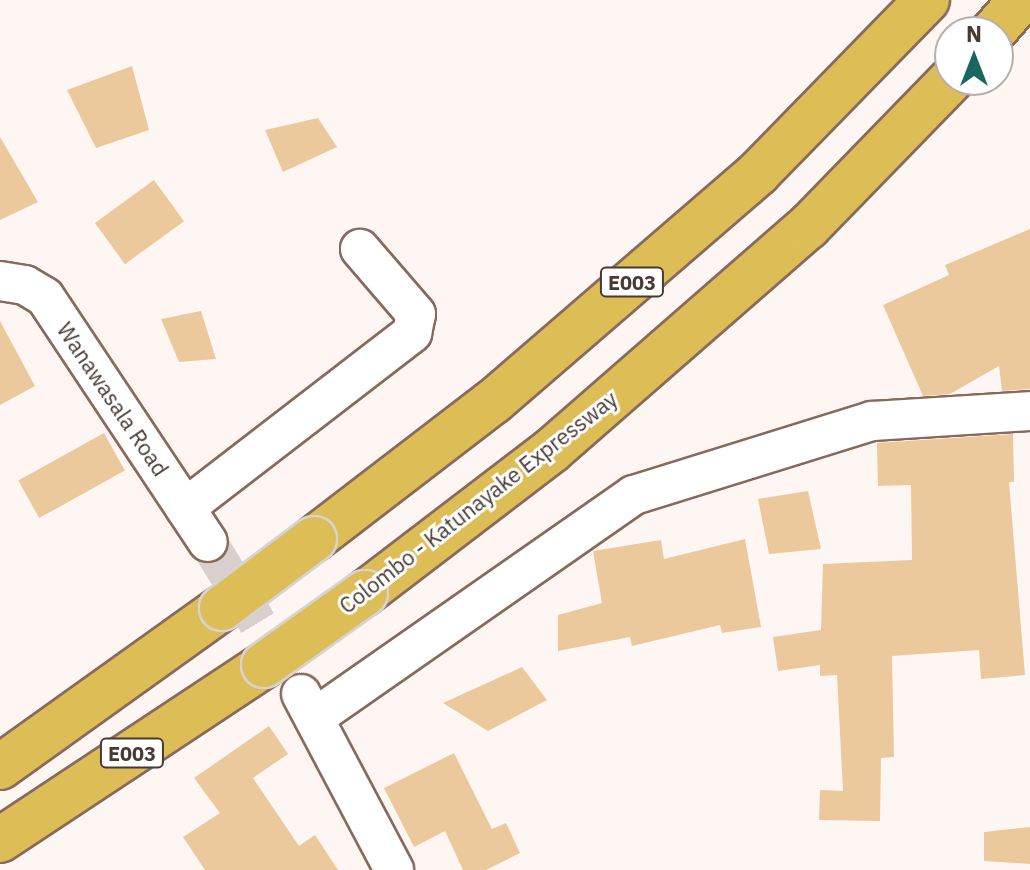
<!DOCTYPE html>
<html>
<head>
<meta charset="utf-8">
<style>
	body { margin:0 }
	#map { position:relative; width:1030px; height:870px; overflow:hidden; background:#fdf6f3; font-family:"IBM Plex Sans",sans-serif }
	div>[style] { position:absolute }
	.building>* { inset:0; background:#ecc99c; transform-origin:0 0 }
	.minor-tunnel>* { height:38px; margin-top:-19px; transform-origin:0; background:repeating-linear-gradient(90deg,#d9d0cd 0 38px,transparent 0 57px) }
	.roads { filter:drop-shadow(2px 0 #886a5d) drop-shadow(-2px 0 #886a5d) drop-shadow(0 2px #886a5d) drop-shadow(0 -2px #886a5d) }
	.minor>* { height:38px; margin:-19px; padding:0 19px; transform-origin:19px; border-radius:19px; background:#fff }
	.highway>* { height:44px; margin:-22px; padding:0 22px; transform-origin:22px; border-radius:22px; background:#ddbd56 }
	.bridges { filter:drop-shadow(2px 0 #d7d3d2) drop-shadow(-2px 0 #d7d3d2) drop-shadow(0 2px #d7d3d2) drop-shadow(0 -2px #d7d3d2) }
	.highway-bridge>* { height:44px; margin:-22px; padding:0 22px; transform-origin:22px; border-radius:22px; background:#ddbd56 }
	span { translate:-50% -50%; white-space:nowrap; text-align:center; line-height:1.15; -webkit-text-stroke:6px #fff; paint-order:stroke }
	.shield-label span { padding:2px 6px; background:#fff; border:2px solid; border-radius:6px; -webkit-text-stroke-width:0 }
	.shield-label { font-size:20px; color:#473933; font-weight:700 }
	.street-label { font-size:22px; color:#473933 }
	.north { position:absolute; left:934px; top:16px; width:80px; height:80px; box-sizing:border-box; background:#fff; border:2px solid #b5b0ad; border-radius:50%; rotate:0deg; font-size:22px; font-weight:700; line-height:32px; text-align:center; color:#473933 }
	.north::after { content:''; display:block; margin:auto; width:28px; height:36px; background:#1a6660; clip-path:polygon(50% 0,100% 100%,50% 72%,0 100%) }
</style>
</head>
<body>
<div id="map">
	<div class="building">
		<i style="clip-path:polygon(132px 66px,149px 130px,96px 148px,67px 90px)"></i>
		<i style="clip-path:polygon(318px 118px,337px 147px,283px 172px,265px 130px)"></i>
		<i style="clip-path:polygon(0 137px,38px 202px,0 220px)"></i>
		<i style="left:154px;top:180px;width:51px;height:73px;rotate:54deg"></i>
		<i style="clip-path:polygon(1030px 229px,1030px 389px,1002px 391px,999px 366px,950px 394px,923px 396px,883px 305px,949px 275px,945px 265px)"></i>
		<i style="clip-path:polygon(201px 311px,216px 359px,179px 362px,161px 319px)"></i>
		<i style="clip-path:polygon(0 321px,35px 386px,0 405px)"></i>
		<i style="left:104px;top:433px;width:43px;height:98px;rotate:61deg"></i>
		<i style="clip-path:polygon(1013px 434px,1014px 482px,1009px 482px,1025px 675px,981px 679px,979px 650px,892px 656px,894px 757px,881px 758px,880px 821px,819px 820px,820px 790px,843px 791px,837px 675px,820px 676px,820px 665px,778px 671px,773px 637px,821px 630px,823px 564px,912px 560px,911px 485px,878px 486px,877px 443px)"></i>
		<i style="clip-path:polygon(808px 491px,821px 549px,769px 554px,758px 499px)"></i>
		<i style="clip-path:polygon(745px 539px,761px 627px,722px 633px,720px 625px,632px 646px,630px 637px,558px 651px,558px 615px,602px 603px,593px 551px,661px 540px,664px 559px)"></i>
		<i style="clip-path:polygon(522px 667px,547px 700px,488px 731px,443px 703px)"></i>
		<i style="clip-path:polygon(269px 726px,288px 754px,253px 778px,299px 846px,315px 835px,338px 870px,205px 870px,183px 837px,220px 813px,194px 778px)"></i>
		<i style="clip-path:polygon(454px 753px,492px 829px,506px 823px,520px 853px,486px 870px,463px 870px,445px 831px,414px 847px,384px 788px)"></i>
		<i style="clip-path:polygon(1030px 827px,1030px 864px,984px 861px,984px 832px)"></i>
	</div>
	<div class="minor-tunnel">
		<i style="left:208px;top:542px;width:178px;rotate:58.5deg"></i>
	</div>
	<div class="roads">
		<div class="minor">
			<i style="left:0;top:281px;width:25px;rotate:9deg"></i>
			<i style="left:25px;top:285px;width:23px;rotate:31deg"></i>
			<i style="left:45px;top:297px;width:294px;rotate:56.4deg"></i>
			<i style="left:185px;top:508px;width:287px;rotate:-37.6deg"></i>
			<i style="left:412px;top:333px;width:19px;rotate:-78deg"></i>
			<i style="left:416px;top:314px;width:86px;rotate:-130.7deg"></i>
			<i style="left:301px;top:694px;width:199px;rotate:62.1deg"></i>
			<i style="left:314px;top:718px;width:390px;rotate:-34.9deg"></i>
			<i style="left:634px;top:495px;width:249px;rotate:-17.3deg"></i>
			<i style="left:872px;top:421px;width:158px;rotate:-3.6deg"></i>
		</div>
		<div class="highway">
			<i style="left:993px;top:32px;width:43px;rotate:-48.8deg"></i>
			<i style="left:314px;top:539px;width:227px;rotate:-37.5deg"></i>
			<i style="left:494px;top:401px;width:349px;rotate:-40.8deg"></i>
			<i style="left:758px;top:173px;width:242px;rotate:-45.7deg"></i>
			<i style="left:365px;top:593px;width:235px;rotate:-37.4deg"></i>
			<i style="left:552px;top:450px;width:340px;rotate:-41.1deg"></i>
			<i style="left:808px;top:227px;width:205px;rotate:-45.8deg"></i>
			<i style="left:0;top:767px;width:273px;rotate:-35.6deg"></i>
			<i style="left:0;top:840px;width:317px;rotate:-33.5deg"></i>
		</div>
	</div>
	<div class="bridges">
		<div class="highway-bridge">
			<i style="left:222px;top:608px;width:115px;rotate:-36.9deg"></i>
			<i style="left:264px;top:665px;width:124px;rotate:-35.5deg"></i>
		</div>
	</div>
	<div class="shield-label">
		<span style="left:632px;top:282px">E003</span>
		<span style="left:132px;top:753px">E003</span>
	</div>
	<div class="street-label">
		<span style="left:113px;top:399px;rotate:56deg">Wanawasala Road</span>
		<span style="left:478px;top:502px;rotate:-38deg">Colombo - Katunayake Expressway</span>
	</div>
	<div class="north">N</div>
</div>
</body>
</html>
